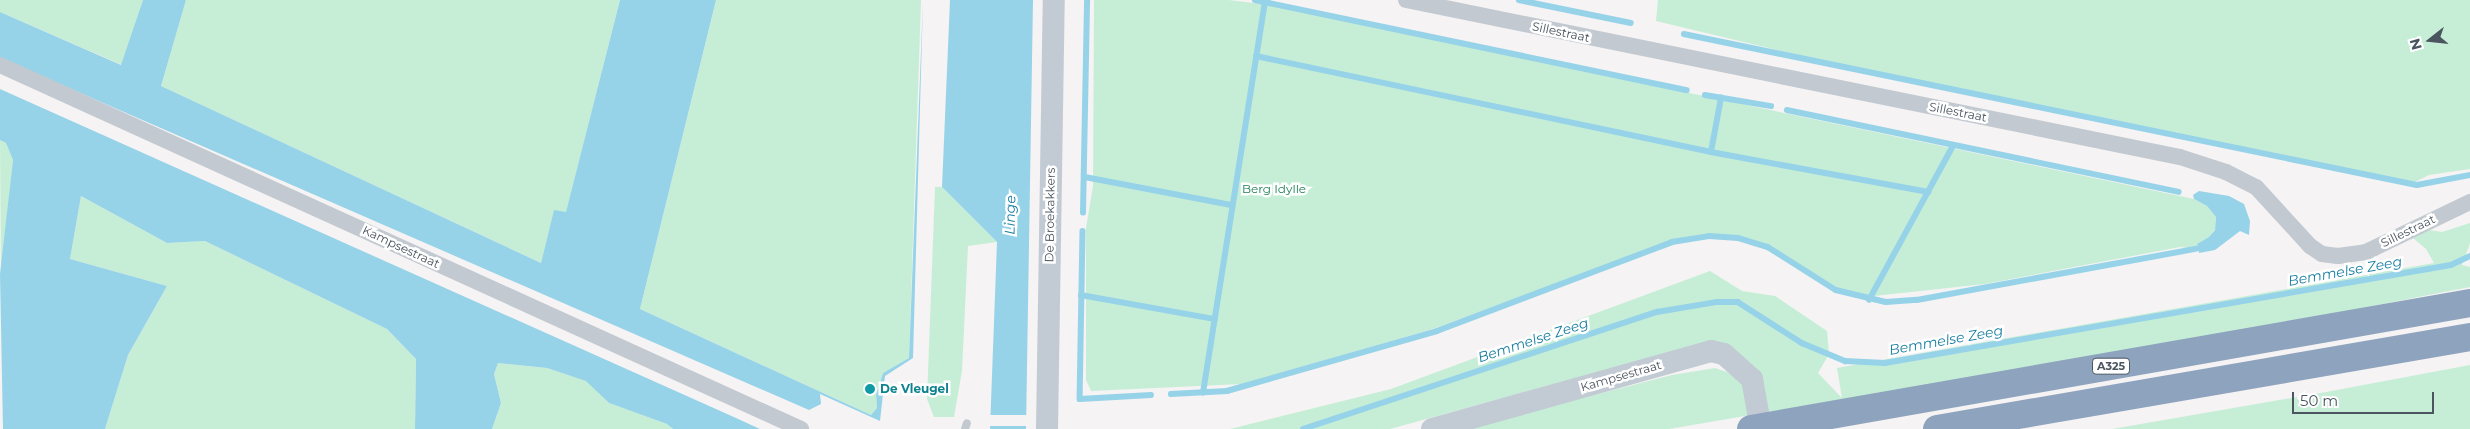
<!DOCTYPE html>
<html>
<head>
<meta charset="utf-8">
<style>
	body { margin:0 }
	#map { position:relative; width:2470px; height:429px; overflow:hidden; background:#f5f3f3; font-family:Montserrat,sans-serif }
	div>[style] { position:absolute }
	.green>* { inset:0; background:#c6eed7 }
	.water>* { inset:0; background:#96d3e8 }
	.pier>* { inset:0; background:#f5f3f3; transform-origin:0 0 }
	.stream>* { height:5.5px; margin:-2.75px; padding:0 2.75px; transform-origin:2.75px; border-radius:2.75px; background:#96d3e8 }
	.lane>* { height:8px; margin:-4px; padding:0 4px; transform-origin:4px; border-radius:4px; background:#c2c9d0 }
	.street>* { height:16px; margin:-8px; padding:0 8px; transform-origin:8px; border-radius:8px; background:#c2c9d0 }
	.secondary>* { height:22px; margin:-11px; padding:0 11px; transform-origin:11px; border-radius:11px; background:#c2cad4 }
	.highway>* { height:28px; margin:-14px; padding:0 14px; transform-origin:14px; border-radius:14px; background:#8ea3bd }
	.dots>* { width:14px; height:14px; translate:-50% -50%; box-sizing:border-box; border:2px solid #fff; border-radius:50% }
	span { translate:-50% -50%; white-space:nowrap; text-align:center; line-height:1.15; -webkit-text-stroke:5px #fff; paint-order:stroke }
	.shield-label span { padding:1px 4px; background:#fff; border:1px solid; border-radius:4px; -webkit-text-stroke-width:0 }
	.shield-label { font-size:11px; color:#4b555f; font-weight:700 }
	.street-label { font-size:12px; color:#4b555f }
	.park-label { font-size:12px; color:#1e7e53 }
	.culture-label { font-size:12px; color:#0d838f; font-weight:700 }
	.left { translate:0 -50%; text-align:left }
	.water-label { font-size:14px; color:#167da0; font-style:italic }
	.north { position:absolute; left:2405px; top:15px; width:50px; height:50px; -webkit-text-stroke:4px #fff; paint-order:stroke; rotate:254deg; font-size:14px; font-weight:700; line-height:20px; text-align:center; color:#4b555f }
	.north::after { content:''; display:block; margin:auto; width:18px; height:22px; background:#4b555f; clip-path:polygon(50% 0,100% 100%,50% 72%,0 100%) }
	.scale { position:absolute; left:2292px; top:392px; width:142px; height:22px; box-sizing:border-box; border:2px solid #4b555f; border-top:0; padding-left:6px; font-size:15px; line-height:18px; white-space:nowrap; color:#4b555f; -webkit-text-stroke:4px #fff; paint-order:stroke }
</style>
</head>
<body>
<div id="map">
	<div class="green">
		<i style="clip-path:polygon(0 0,143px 0,122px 65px,0 12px)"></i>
		<i style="clip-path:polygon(186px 0,620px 0,566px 213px,554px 211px,541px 263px,161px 86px)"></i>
		<i style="clip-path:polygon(716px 0,921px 0,909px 358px,883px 373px,876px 394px,877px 408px,871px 415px,640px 309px)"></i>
		<i style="clip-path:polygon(1094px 0,1229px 0,1270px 5px,2194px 199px,2207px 206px,2216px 217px,2215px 229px,2209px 237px,2197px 244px,2196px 249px,2180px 247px,1985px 284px,1865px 297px,1838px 288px,1769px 246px,1739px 238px,1710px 235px,1672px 241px,1433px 329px,1242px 384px,1091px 391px,1086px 380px,1086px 228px,1093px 186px)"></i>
		<i style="clip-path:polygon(1658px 0,2470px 0,2470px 169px,2429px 175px,2413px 183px,1802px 56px,1656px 21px)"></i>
		<i style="clip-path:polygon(0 140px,6px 143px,13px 160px,1px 274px)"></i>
		<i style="clip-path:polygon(935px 187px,942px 187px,997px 242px,968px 246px,962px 371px,954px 417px,934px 417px,927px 399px)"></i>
		<i style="clip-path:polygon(81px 196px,167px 243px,205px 241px,387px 329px,416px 359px,415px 429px,105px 429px,128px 355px,167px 286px,70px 259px)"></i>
		<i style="clip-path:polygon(2470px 223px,2470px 243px,2462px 265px,2470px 267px,2470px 287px,2234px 333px,1768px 412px,1764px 386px,1699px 344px,1390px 429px,1230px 429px,1391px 389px,1710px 271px,1742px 291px,1775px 296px,1827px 331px,1829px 354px,1818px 373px,1842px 398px,1837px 368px,2434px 263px,2426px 249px,2413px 238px,2429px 230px,2442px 232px)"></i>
		<i style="clip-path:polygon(498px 363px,547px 368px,587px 381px,609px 403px,667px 424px,673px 429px,492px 429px,501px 403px,494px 374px)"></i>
		<i style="clip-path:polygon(2470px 365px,2470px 429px,2112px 429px,2326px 392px)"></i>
		<i style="clip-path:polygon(1715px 368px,1733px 374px,1745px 384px,1751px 415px,1669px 429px,1462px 429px,1672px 375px)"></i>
	</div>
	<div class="water">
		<i style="clip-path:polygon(143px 0,186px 0,161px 86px,541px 263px,554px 210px,566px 212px,620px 0,716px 0,640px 309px,871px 415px,877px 408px,876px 395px,883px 373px,909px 358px,923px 0,913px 358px,885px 376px,880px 421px,820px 394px,821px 404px,809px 410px,0 58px,0 12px,121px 65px)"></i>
		<i style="clip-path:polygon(950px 0,1033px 0,1026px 429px,990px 429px,997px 242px,942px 187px)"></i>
		<i style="clip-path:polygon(0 89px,736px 418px,760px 429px,673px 429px,667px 424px,609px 403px,586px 381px,547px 368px,498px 363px,494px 374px,501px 403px,492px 429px,415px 429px,416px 359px,387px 329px,205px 241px,167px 243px,81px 196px,70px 259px,167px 286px,128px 355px,105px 429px,3px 429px,0 274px,13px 160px,6px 143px,0 140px)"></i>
		<i style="clip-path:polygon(2199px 191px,2229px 196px,2244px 204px,2250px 221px,2249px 235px,2240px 231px,2215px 250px,2199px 253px,2197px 244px,2209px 237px,2215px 230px,2216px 217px,2207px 206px,2194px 199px,2193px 195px)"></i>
	</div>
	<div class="pier">
		<i style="left:1029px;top:415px;width:11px;height:41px;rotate:90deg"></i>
	</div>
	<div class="stream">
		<i style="left:1255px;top:0;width:441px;rotate:11.8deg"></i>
		<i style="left:1519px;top:0;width:114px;rotate:11.6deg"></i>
		<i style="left:1684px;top:34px;width:748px;rotate:11.64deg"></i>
		<i style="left:2417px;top:185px;width:54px;rotate:-10.7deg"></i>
		<i style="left:1256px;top:56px;width:465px;rotate:11.9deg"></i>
		<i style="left:1711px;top:152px;width:221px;rotate:10.4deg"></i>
		<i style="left:1705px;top:95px;width:67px;rotate:9.5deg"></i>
		<i style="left:1787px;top:110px;width:400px;rotate:11.8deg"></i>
		<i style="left:1711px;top:152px;width:55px;rotate:-79.5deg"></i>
		<i style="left:1085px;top:177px;width:150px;rotate:10.8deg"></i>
		<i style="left:1083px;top:213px;width:213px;rotate:-88.9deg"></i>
		<i style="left:1083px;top:231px;width:168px;rotate:91deg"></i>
		<i style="left:1080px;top:399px;width:71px;rotate:-3.2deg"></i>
		<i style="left:1081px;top:295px;width:136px;rotate:10.2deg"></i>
		<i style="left:1869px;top:300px;width:175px;rotate:-61.4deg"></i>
		<i style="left:1203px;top:393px;width:396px;rotate:-81deg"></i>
		<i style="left:1171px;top:394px;width:56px;rotate:-3.1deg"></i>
		<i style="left:1227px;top:391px;width:218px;rotate:-15.9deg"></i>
		<i style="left:1437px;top:331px;width:251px;rotate:-20.7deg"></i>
		<i style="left:1672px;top:242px;width:37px;rotate:-9deg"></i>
		<i style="left:1709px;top:236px;width:29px;rotate:4deg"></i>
		<i style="left:1738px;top:238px;width:31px;rotate:17deg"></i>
		<i style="left:1768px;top:247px;width:80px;rotate:32.3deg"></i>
		<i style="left:1836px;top:290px;width:51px;rotate:13.5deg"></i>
		<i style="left:1886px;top:302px;width:31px;rotate:-4deg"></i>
		<i style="left:1917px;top:300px;width:284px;rotate:-10.4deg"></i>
		<i style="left:1303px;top:429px;width:373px;rotate:-18.3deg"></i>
		<i style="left:1657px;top:312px;width:61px;rotate:-9.5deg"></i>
		<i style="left:1717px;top:302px;width:21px"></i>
		<i style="left:1738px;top:302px;width:76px;rotate:32.6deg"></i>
		<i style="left:1802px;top:343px;width:47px;rotate:22.7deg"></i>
		<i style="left:1845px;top:361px;width:40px;rotate:2.9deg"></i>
		<i style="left:1885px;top:363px;width:574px;rotate:-9.82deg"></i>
		<i style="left:2451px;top:265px;width:21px;rotate:-25deg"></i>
	</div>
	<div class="lane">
		<i style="left:965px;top:429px;width:6px;rotate:-72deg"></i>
	</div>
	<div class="street">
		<i style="left:1406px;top:0;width:790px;rotate:11.47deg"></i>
		<i style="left:2180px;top:157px;width:48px;rotate:18.1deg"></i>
		<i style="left:2226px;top:172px;width:34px;rotate:27deg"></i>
		<i style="left:2256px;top:187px;width:80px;rotate:47.5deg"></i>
		<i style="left:2310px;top:246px;width:14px;rotate:34deg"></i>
		<i style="left:2322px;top:254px;width:16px;rotate:7deg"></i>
		<i style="left:2338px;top:256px;width:28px;rotate:-8deg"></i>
		<i style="left:2366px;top:252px;width:115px;rotate:-25.7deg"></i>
		<i style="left:0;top:65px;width:880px;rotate:24.44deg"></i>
	</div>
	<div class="secondary">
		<i style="left:1047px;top:429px;width:429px;rotate:-89.1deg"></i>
		<i style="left:1432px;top:429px;width:290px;rotate:-15.6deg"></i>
		<i style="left:1711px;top:351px;width:13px;rotate:13deg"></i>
		<i style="left:1724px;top:354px;width:38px;rotate:42deg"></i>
		<i style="left:1752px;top:379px;width:51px;rotate:79.8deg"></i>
	</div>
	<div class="highway">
		<i style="left:1751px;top:429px;width:730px;rotate:-9.94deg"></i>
		<i style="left:1937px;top:429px;width:541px;rotate:-9.79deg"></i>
	</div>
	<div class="dots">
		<i style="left:870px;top:389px;background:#0f9aa8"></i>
	</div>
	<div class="shield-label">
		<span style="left:2111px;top:366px">A325</span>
	</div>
	<div class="street-label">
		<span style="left:1561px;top:32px;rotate:12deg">Sillestraat</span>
		<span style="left:1958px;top:112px;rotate:11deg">Sillestraat</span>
		<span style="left:1050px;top:215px;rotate:-89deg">De Broekakkers</span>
		<span style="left:2408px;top:231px;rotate:-26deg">Sillestraat</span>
		<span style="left:401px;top:247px;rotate:25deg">Kampsestraat</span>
		<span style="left:1621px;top:376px;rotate:-16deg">Kampsestraat</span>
	</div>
	<div class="park-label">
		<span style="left:1274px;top:189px">Berg Idylle</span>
	</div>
	<div class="culture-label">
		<span class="left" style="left:880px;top:389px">De Vleugel</span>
	</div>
	<div class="water-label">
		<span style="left:1010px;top:215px;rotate:-89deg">Linge</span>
		<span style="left:2345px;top:271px;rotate:-10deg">Bemmelse Zeeg</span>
		<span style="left:1533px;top:340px;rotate:-18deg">Bemmelse Zeeg</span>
		<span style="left:1946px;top:340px;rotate:-10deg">Bemmelse Zeeg</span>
	</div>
	<div class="north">N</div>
	<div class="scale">50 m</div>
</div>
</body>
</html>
